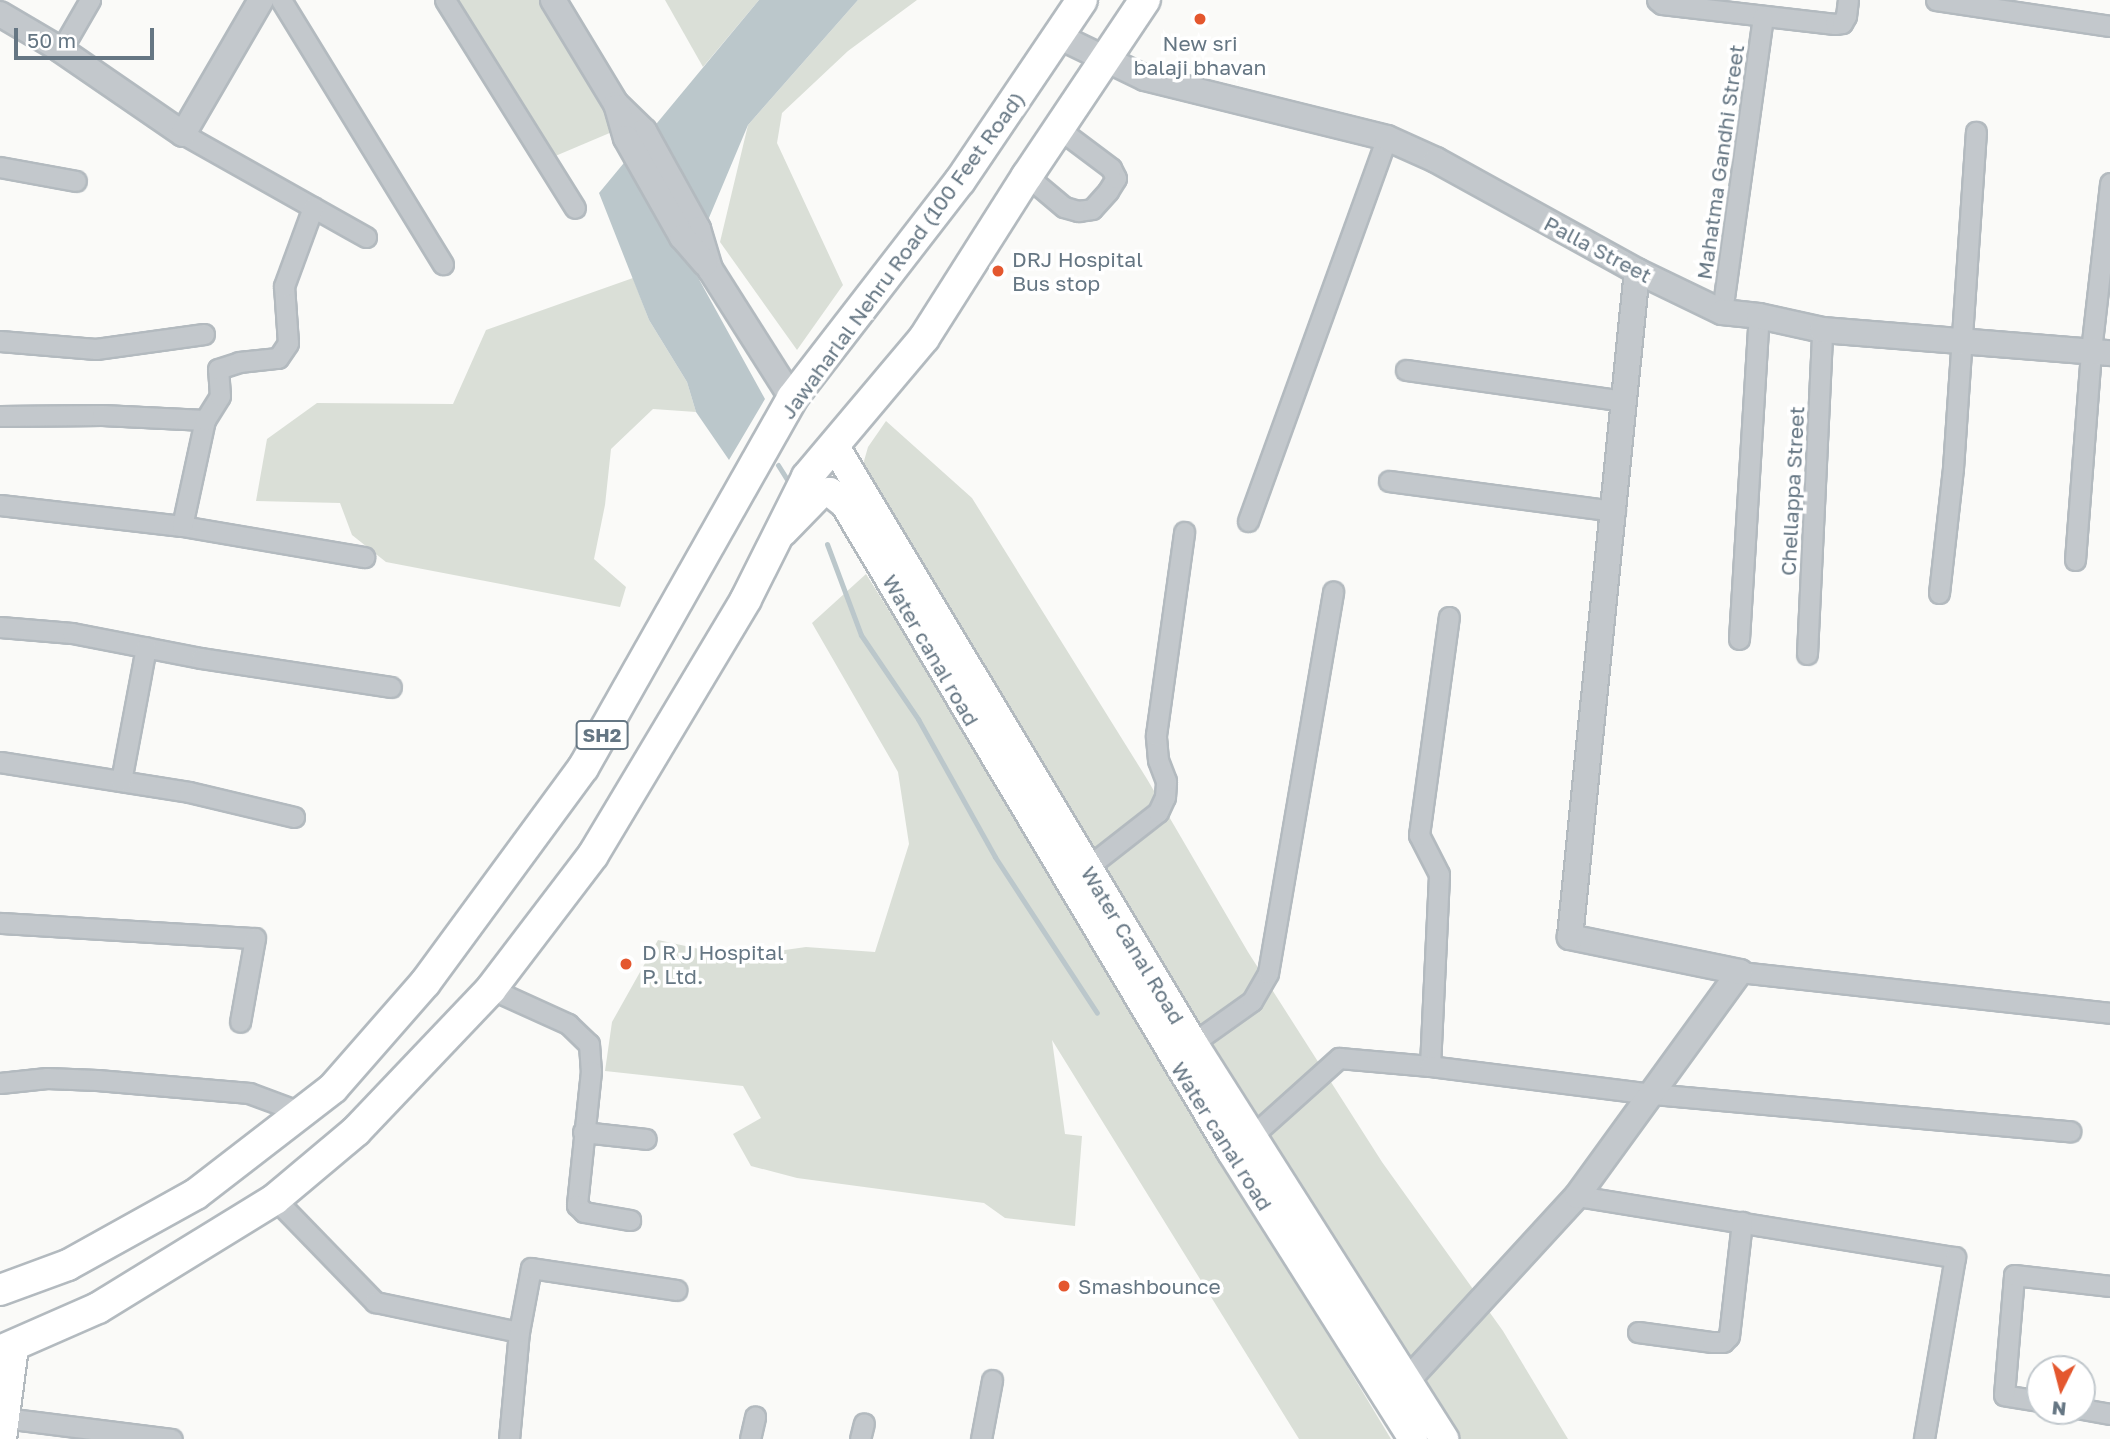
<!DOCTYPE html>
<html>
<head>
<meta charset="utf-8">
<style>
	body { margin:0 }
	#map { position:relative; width:2110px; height:1439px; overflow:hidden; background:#fafaf8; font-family:"Golos Text",sans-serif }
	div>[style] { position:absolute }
	.green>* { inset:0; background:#dadfd7 }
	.water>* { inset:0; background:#bbc7cb }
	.stream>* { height:5px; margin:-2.5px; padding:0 2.5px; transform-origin:2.5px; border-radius:2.5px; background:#bbc7cb }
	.roads { filter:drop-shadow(2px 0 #b3babf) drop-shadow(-2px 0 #b3babf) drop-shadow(0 2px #b3babf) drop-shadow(0 -2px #b3babf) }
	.minor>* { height:19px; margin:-9.5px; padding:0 9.5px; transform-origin:9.5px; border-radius:9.5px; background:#c3c8cc }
	.tertiary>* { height:24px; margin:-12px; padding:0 12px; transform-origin:12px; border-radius:12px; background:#c3c8cc }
	.secondary>* { height:28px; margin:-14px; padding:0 14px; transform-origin:14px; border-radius:14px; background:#fff }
	.primary>* { height:30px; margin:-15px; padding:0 15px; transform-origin:15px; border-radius:15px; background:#fff }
	.dots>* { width:19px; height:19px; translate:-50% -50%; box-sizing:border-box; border:4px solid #fff; border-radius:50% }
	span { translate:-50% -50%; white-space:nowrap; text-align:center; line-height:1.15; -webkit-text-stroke:7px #fff; paint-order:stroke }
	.shield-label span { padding:2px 5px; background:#fff; border:2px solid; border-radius:5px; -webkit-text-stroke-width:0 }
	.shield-label { font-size:19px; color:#657683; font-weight:700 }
	.poi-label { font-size:21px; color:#657683 }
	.left { translate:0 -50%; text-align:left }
	.street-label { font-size:21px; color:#657683 }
	.north { position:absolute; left:2026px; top:1355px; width:70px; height:70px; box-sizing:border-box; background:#fff; border:2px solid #c1c8cd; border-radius:50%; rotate:186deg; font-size:19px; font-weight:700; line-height:28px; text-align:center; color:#657683 }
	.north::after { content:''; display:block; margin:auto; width:24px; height:32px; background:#e4572e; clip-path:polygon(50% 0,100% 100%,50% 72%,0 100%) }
	.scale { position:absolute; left:14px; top:28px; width:140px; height:32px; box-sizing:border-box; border:4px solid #657683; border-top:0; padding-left:9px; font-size:21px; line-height:24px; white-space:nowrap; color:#657683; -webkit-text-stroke:5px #fff; paint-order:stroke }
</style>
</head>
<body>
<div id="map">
	<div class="green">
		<i style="clip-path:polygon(459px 0,540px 0,603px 104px,612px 132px,553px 157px)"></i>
		<i style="clip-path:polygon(665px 0,759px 0,703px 67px)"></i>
		<i style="clip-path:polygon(858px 0,917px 0,848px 51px,782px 113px,777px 143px,843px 285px,797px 350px,720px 242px,748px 125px)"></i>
		<i style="clip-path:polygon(633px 278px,649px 320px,687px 382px,696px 412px,653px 409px,611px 449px,605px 505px,594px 559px,626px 587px,620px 607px,386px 562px,352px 535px,340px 503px,256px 501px,267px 439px,317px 403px,453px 404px,486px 330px)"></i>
		<i style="clip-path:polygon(886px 421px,972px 498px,1147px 779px,1248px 952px,1382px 1162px,1503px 1331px,1568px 1439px,1460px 1439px,1154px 960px,860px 475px,868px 447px)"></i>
		<i style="clip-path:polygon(866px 574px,963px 728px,1391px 1439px,1299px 1439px,1052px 1040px,1065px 1134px,1082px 1136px,1075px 1226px,1005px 1218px,984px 1203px,797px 1178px,751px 1166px,733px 1134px,761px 1118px,743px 1086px,605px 1071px,612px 1022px,658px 940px,736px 957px,806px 947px,875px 952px,909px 844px,898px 772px,812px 623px)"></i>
	</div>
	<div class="water">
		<i style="clip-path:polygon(759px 0,858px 0,748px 125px,690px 263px,765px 399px,729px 460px,696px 412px,687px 382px,649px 320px,599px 193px)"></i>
	</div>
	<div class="stream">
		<i style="left:778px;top:465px;width:22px;rotate:58deg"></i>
		<i style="left:827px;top:544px;width:97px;rotate:69.5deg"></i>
		<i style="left:861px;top:635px;width:102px;rotate:55.8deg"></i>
		<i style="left:918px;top:719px;width:158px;rotate:60.8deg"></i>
		<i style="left:995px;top:857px;width:186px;rotate:56.8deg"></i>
	</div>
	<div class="roads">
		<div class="minor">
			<i style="left:281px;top:0;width:310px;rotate:58.5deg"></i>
			<i style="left:445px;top:0;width:245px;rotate:58deg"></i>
			<i style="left:1657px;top:0;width:6px;rotate:39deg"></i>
			<i style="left:1662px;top:4px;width:174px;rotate:6.6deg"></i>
			<i style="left:1835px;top:24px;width:7px;rotate:-8deg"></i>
			<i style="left:1842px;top:23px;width:8px;rotate:-60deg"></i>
			<i style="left:1846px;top:16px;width:16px;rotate:-83deg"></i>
			<i style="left:1936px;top:0;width:176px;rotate:8.5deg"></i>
			<i style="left:61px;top:50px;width:58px;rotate:-59.9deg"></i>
			<i style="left:183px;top:134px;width:210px;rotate:29.4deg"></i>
			<i style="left:0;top:167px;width:77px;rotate:10.4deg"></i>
			<i style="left:1027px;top:176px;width:48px;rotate:40deg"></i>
			<i style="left:1064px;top:207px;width:15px;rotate:16deg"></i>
			<i style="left:1078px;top:211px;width:14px;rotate:-8deg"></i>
			<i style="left:1092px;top:209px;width:24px;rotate:-48deg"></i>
			<i style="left:1108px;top:191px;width:15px;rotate:-58deg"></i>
			<i style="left:1116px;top:178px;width:11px;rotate:-117deg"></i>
			<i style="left:1111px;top:168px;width:65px;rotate:-143.1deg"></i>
			<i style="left:1722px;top:312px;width:298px;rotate:-82.1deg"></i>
			<i style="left:0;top:341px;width:96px;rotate:4.8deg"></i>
			<i style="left:96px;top:349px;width:109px;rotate:-7.9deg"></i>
			<i style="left:1406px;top:370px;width:219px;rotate:8.1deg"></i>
			<i style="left:0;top:416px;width:102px;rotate:-0.6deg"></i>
			<i style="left:102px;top:415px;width:103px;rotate:2.8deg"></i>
			<i style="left:1389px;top:481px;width:228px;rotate:7.6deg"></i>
			<i style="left:0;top:505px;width:183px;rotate:6.6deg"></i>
			<i style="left:182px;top:526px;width:185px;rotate:9.7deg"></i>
			<i style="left:1248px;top:521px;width:407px;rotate:-70.1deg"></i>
			<i style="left:182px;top:526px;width:108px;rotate:-77.8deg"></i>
			<i style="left:205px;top:420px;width:28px;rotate:-58deg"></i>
			<i style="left:220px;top:396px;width:27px;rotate:-94deg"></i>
			<i style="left:218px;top:369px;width:22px;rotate:-18deg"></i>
			<i style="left:239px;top:362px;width:39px;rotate:-6deg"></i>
			<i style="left:278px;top:358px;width:18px;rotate:-56deg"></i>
			<i style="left:288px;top:343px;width:57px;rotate:-94deg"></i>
			<i style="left:284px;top:286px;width:84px;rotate:-69.8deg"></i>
			<i style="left:2075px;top:560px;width:210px;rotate:-85.6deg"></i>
			<i style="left:2091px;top:351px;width:169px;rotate:-83.5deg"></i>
			<i style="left:1939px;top:593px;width:126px;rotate:-83.6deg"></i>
			<i style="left:1953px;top:468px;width:337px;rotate:-86.1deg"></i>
			<i style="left:0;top:627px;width:72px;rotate:4.8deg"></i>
			<i style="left:72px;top:633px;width:131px;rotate:11deg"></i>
			<i style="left:201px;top:658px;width:192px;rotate:8.7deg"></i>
			<i style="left:1739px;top:639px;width:324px;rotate:-86.5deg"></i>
			<i style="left:1807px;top:654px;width:324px;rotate:-87.3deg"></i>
			<i style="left:0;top:762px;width:191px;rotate:9deg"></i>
			<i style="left:189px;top:792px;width:108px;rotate:13.4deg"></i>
			<i style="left:121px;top:781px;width:136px;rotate:-79.4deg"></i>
			<i style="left:1080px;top:873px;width:99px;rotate:-38deg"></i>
			<i style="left:1158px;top:812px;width:17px;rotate:-65deg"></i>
			<i style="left:1165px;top:797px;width:16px;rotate:-86deg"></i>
			<i style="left:1166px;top:781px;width:22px;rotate:-111deg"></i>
			<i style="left:1158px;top:760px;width:25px;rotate:-95deg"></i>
			<i style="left:1156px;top:735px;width:205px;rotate:-82.1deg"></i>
			<i style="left:0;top:923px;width:255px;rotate:3.4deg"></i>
			<i style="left:255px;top:938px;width:85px;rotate:100.1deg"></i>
			<i style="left:1740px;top:972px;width:372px;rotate:6.3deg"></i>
			<i style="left:491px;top:989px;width:85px;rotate:24.4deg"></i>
			<i style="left:568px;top:1024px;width:29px;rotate:44deg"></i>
			<i style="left:589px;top:1044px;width:27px;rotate:86deg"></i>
			<i style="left:591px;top:1071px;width:135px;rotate:96deg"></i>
			<i style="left:577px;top:1205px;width:10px;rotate:45deg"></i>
			<i style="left:584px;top:1212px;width:47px;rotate:9.9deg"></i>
			<i style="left:1193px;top:1043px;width:72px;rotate:-35.4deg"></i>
			<i style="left:1252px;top:1001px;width:32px;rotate:-60deg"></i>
			<i style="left:1268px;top:973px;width:387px;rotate:-80.3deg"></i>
			<i style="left:1430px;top:1066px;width:192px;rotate:-87.3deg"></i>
			<i style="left:1439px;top:874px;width:44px;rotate:-117.1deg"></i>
			<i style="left:1419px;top:835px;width:220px;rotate:-82.2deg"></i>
			<i style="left:0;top:1083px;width:47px;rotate:-6.1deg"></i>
			<i style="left:47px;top:1078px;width:50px;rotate:2.3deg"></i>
			<i style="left:97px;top:1080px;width:153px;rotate:4.9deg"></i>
			<i style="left:249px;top:1093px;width:58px;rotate:20.3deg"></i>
			<i style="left:583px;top:1132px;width:63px;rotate:6.3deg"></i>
			<i style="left:1243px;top:1144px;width:129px;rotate:-41.9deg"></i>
			<i style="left:1339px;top:1058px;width:91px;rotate:5deg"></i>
			<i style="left:1430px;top:1066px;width:224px;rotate:7.2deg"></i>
			<i style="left:1652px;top:1094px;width:420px;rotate:5.1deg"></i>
			<i style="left:1577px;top:1196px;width:383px;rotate:9.2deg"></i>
			<i style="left:1955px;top:1257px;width:185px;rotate:99.7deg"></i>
			<i style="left:275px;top:1199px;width:144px;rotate:45.8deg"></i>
			<i style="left:375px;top:1302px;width:147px;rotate:11.8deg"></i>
			<i style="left:1638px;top:1332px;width:75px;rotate:7.7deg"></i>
			<i style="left:1712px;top:1342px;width:11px"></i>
			<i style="left:1723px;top:1342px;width:8px;rotate:-45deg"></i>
			<i style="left:1729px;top:1336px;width:115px;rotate:-83.5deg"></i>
			<i style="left:2040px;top:1401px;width:36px;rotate:-171deg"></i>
			<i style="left:2004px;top:1395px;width:120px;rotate:-85.2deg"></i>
			<i style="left:2014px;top:1275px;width:97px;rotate:6.5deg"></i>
			<i style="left:2082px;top:1409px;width:28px;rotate:10deg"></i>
			<i style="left:5px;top:1418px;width:168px;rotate:7.2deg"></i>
			<i style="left:509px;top:1439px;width:107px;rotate:-84.7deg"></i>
			<i style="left:519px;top:1332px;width:65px;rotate:-79.4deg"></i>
			<i style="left:531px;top:1268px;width:147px;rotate:8.6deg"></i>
			<i style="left:750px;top:1439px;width:23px;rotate:-77deg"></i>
			<i style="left:860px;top:1439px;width:16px;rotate:-76deg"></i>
			<i style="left:981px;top:1439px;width:60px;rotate:-79.4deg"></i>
		</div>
		<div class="tertiary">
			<i style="left:553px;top:0;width:122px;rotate:58.8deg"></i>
			<i style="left:616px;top:104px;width:39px;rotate:44deg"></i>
			<i style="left:644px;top:131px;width:112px;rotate:61.1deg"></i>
			<i style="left:698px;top:229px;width:42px;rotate:73.3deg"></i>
			<i style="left:710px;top:269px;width:153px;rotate:57.6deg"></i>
			<i style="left:0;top:14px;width:71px;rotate:30.5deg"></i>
			<i style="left:61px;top:50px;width:148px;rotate:34.5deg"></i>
			<i style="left:183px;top:134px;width:155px;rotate:-59.8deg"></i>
			<i style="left:1060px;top:37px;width:94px;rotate:25.8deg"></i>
			<i style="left:1145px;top:78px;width:249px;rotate:13.9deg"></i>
			<i style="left:1387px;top:138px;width:54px;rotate:24.2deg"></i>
			<i style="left:1436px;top:160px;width:230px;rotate:28.9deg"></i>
			<i style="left:1637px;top:271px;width:94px;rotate:25.8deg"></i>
			<i style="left:1722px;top:312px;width:37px;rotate:6deg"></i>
			<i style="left:1759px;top:316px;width:65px;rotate:12.5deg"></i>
			<i style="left:1822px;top:330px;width:289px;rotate:4.6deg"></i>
			<i style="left:617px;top:107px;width:32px;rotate:74deg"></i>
			<i style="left:626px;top:138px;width:114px;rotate:60.5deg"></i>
			<i style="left:682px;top:237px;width:35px;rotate:49deg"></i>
			<i style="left:1393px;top:1392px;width:18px;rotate:-38deg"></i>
			<i style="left:1407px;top:1381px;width:251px;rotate:-47.4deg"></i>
			<i style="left:1577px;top:1196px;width:277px;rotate:-54deg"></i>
			<i style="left:1740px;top:972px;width:174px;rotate:-168.4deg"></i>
			<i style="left:1570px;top:937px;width:669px;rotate:-84.26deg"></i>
		</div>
		<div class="secondary">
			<i style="left:834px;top:445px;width:697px;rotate:59.02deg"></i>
			<i style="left:1193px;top:1043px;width:469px;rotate:57.6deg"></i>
			<i style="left:783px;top:532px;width:53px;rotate:-45.8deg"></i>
			<i style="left:820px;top:494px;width:10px;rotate:-11deg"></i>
			<i style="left:830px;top:492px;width:19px;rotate:39deg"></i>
			<i style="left:845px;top:504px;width:753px;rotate:59.18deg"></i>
			<i style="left:1231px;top:1151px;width:341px;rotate:57.7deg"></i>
			<i style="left:2px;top:1439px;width:93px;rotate:-82.6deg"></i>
		</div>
		<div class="primary">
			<i style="left:0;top:1290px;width:72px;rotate:-20.2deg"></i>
			<i style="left:68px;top:1265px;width:146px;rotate:-29deg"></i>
			<i style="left:196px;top:1194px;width:173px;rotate:-37.7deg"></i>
			<i style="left:333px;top:1088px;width:140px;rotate:-48.8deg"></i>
			<i style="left:425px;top:983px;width:267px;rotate:-53.7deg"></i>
			<i style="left:583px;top:768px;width:425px;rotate:-60.5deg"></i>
			<i style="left:792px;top:398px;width:274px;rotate:-52.3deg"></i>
			<i style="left:960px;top:181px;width:218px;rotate:-56deg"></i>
			<i style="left:0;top:1351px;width:107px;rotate:-23.7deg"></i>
			<i style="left:98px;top:1308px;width:208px;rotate:-31.6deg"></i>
			<i style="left:275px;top:1199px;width:106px;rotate:-40deg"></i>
			<i style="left:356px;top:1131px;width:196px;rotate:-46.4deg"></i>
			<i style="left:491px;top:989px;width:168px;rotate:-52.7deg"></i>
			<i style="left:593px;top:855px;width:298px;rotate:-59.1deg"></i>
			<i style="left:746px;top:599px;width:136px;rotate:-63.4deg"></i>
			<i style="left:807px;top:477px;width:182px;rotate:-49.9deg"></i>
			<i style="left:924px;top:338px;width:192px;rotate:-57.6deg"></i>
			<i style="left:1027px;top:176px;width:212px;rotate:-56.2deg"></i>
		</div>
	</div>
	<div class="dots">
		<i style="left:1200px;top:19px;background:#e4572e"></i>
		<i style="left:998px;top:271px;background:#e4572e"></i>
		<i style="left:626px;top:964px;background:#e4572e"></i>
		<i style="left:1064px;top:1286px;background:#e4572e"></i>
	</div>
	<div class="shield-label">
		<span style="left:602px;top:735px">SH2</span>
	</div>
	<div class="poi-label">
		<span style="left:1200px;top:55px">New sri<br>balaji bhavan</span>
		<span class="left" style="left:1012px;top:271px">DRJ Hospital<br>Bus stop</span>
		<span class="left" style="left:642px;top:964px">D R J Hospital<br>P. Ltd.</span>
		<span class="left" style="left:1078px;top:1286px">Smashbounce</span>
	</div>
	<div class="street-label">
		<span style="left:1720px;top:162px;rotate:-82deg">Mahatma Gandhi Street</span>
		<span style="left:1598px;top:249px;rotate:28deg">Palla Street</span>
		<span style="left:902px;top:255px;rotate:-54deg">Jawaharlal Nehru Road (100 Feet Road)</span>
		<span style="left:1792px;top:491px;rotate:-87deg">Chellappa Street</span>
		<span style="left:931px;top:650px;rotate:60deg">Water canal road</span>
		<span style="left:1133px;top:945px;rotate:59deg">Water Canal Road</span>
		<span style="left:1222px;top:1136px;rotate:58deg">Water canal road</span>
	</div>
	<div class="north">N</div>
	<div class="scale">50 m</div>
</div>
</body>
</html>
